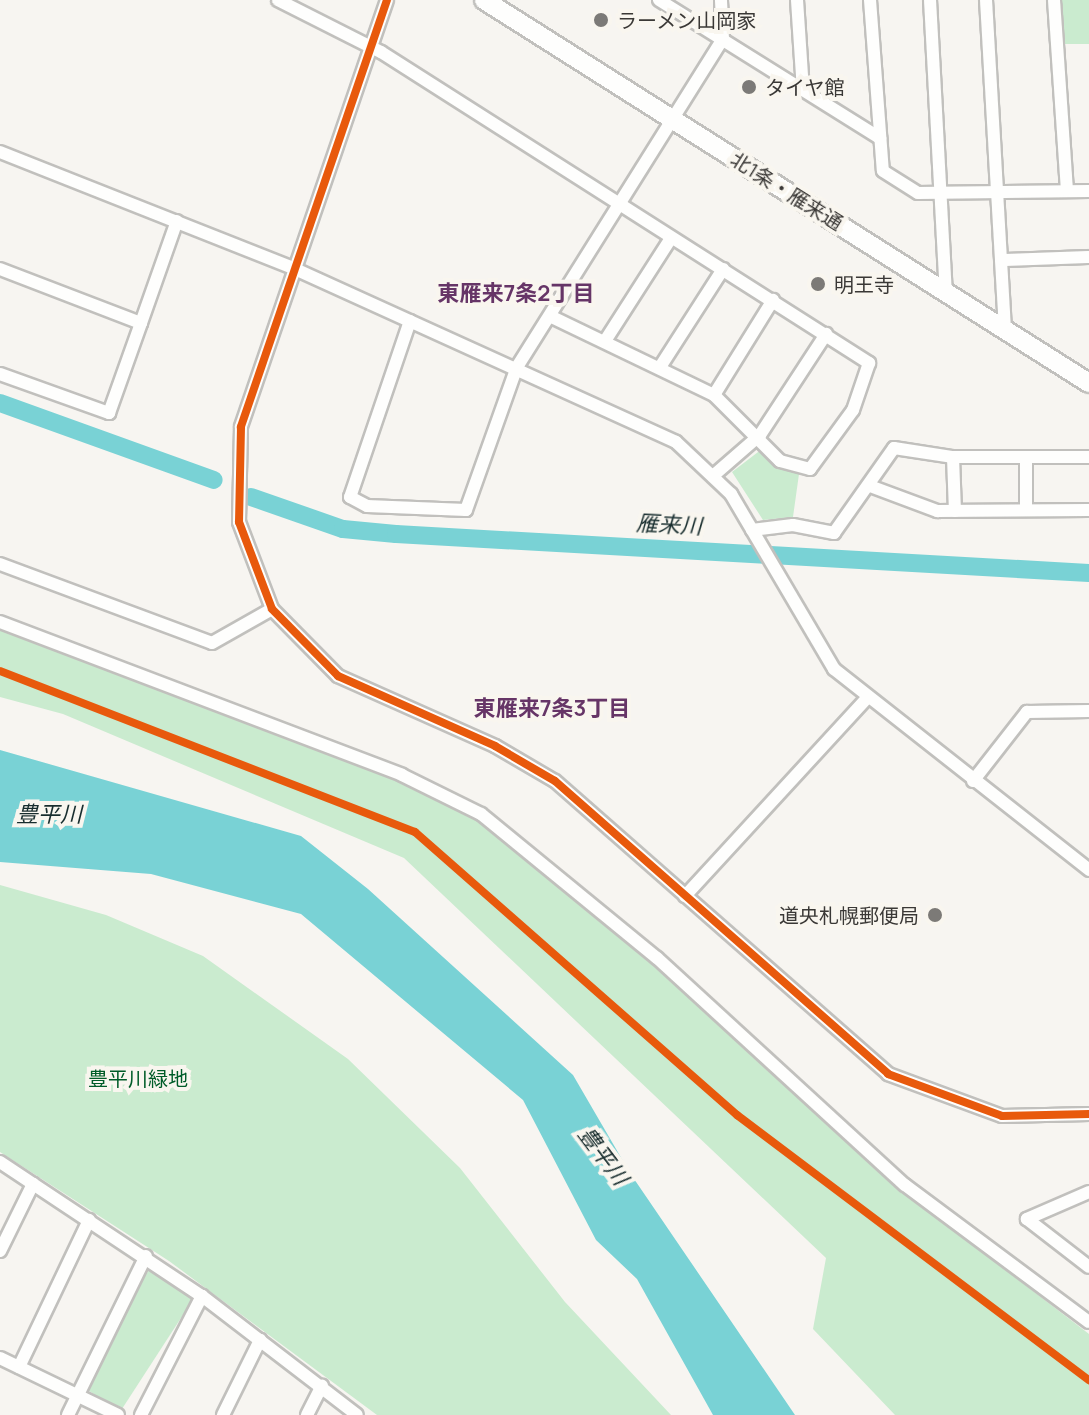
<!DOCTYPE html>
<html>
<head>
<meta charset="utf-8">
<style>
	body { margin:0 }
	#map { position:relative; width:1089px; height:1415px; overflow:hidden; background:#f7f5f1; font-family:Manrope,"Noto Sans JP",sans-serif }
	div>[style] { position:absolute }
	.green>* { inset:0; background:#caebcf; transform-origin:0 0 }
	.water>* { inset:0; background:#79d2d5 }
	.river>* { height:18px; margin:-9px; padding:0 9px; transform-origin:9px; border-radius:9px; background:#79d2d5 }
	.roads { filter:drop-shadow(2px 0 #c1c0bd) drop-shadow(-2px 0 #c1c0bd) drop-shadow(0 2px #c1c0bd) drop-shadow(0 -2px #c1c0bd) }
	.minor>* { height:12px; margin:-6px; padding:0 6px; transform-origin:6px; border-radius:6px; background:#fefefd }
	.highway>* { height:18px; margin:-9px; padding:0 9px; transform-origin:9px; border-radius:9px; background:#fefefd }
	.cycleway>* { height:8px; margin:-4px; padding:0 4px; transform-origin:4px; border-radius:4px; background:#e8590c }
	.dots>* { width:22px; height:22px; translate:-50% -50%; box-sizing:border-box; border:4px solid #f9f6ef; border-radius:50% }
	span { translate:-50% -50%; white-space:nowrap; text-align:center; line-height:1.15; -webkit-text-stroke:8px #f9f6ef; paint-order:stroke }
	.poi-label { font-size:20px; color:#3a3836 }
	.left { translate:0 -50%; text-align:left }
	.right { translate:-100% -50%; text-align:right }
	.street-label { font-size:20px; color:#3a3836 }
	.park-label { font-size:20px; color:#005c29 }
	.neighbourhood-label { font-size:22px; color:#663567; font-weight:700 }
	.water-label { font-size:22px; color:#182d2e; font-style:italic }
</style>
</head>
<body>
<div id="map">
	<div class="green">
		<i style="left:1061px;top:0;width:28px;height:44px"></i>
		<i style="clip-path:polygon(762px 449px,777px 467px,799px 474px,793px 517px,763px 520px,732px 472px)"></i>
		<i style="clip-path:polygon(0 628px,381px 773px,475px 819px,557px 876px,897px 1187px,1089px 1334px,1089px 1415px,895px 1415px,813px 1329px,826px 1258px,404px 858px,63px 714px,0 697px)"></i>
		<i style="clip-path:polygon(0 885px,106px 915px,203px 956px,348px 1059px,460px 1168px,565px 1302px,671px 1415px,377px 1415px,169px 1261px,0 1152px)"></i>
		<i style="left:149px;top:1270px;width:53px;height:134px;rotate:33deg"></i>
	</div>
	<div class="water">
		<i style="clip-path:polygon(0 750px,301px 836px,368px 889px,573px 1075px,630px 1173px,795px 1415px,713px 1415px,637px 1279px,596px 1240px,523px 1100px,301px 914px,151px 874px,0 862px)"></i>
	</div>
	<div class="river">
		<i style="left:0;top:403px;width:227px;rotate:19.8deg"></i>
		<i style="left:251px;top:497px;width:97px;rotate:19.2deg"></i>
		<i style="left:343px;top:529px;width:53px;rotate:5.4deg"></i>
		<i style="left:396px;top:534px;width:694px;rotate:3.22deg"></i>
	</div>
	<div class="roads">
		<div class="minor">
			<i style="left:278px;top:0;width:115px;rotate:26.8deg"></i>
			<i style="left:381px;top:52px;width:579px;rotate:32.51deg"></i>
			<i style="left:869px;top:363px;width:50px;rotate:108.8deg"></i>
			<i style="left:853px;top:410px;width:73px;rotate:126.1deg"></i>
			<i style="left:810px;top:469px;width:31px;rotate:-165deg"></i>
			<i style="left:780px;top:461px;width:93px;rotate:-135deg"></i>
			<i style="left:714px;top:395px;width:182px;rotate:-154.3deg"></i>
			<i style="left:387px;top:0;width:451px;rotate:108.9deg"></i>
			<i style="left:241px;top:427px;width:95px;rotate:91.2deg"></i>
			<i style="left:239px;top:522px;width:93px;rotate:69.2deg"></i>
			<i style="left:272px;top:609px;width:94px;rotate:45.4deg"></i>
			<i style="left:338px;top:676px;width:172px;rotate:24deg"></i>
			<i style="left:495px;top:746px;width:69px;rotate:30.3deg"></i>
			<i style="left:555px;top:781px;width:444px;rotate:41.3deg"></i>
			<i style="left:888px;top:1074px;width:121px;rotate:20.2deg"></i>
			<i style="left:1002px;top:1116px;width:87px;rotate:-1.3deg"></i>
			<i style="left:659px;top:0;width:261px;rotate:32deg"></i>
			<i style="left:797px;top:0;width:90px;rotate:86.2deg"></i>
			<i style="left:870px;top:0;width:171px;rotate:85.7deg"></i>
			<i style="left:883px;top:171px;width:41px;rotate:32.2deg"></i>
			<i style="left:918px;top:193px;width:171px;rotate:-0.7deg"></i>
			<i style="left:930px;top:0;width:292px;rotate:86.9deg"></i>
			<i style="left:986px;top:0;width:330px;rotate:86.7deg"></i>
			<i style="left:1054px;top:0;width:191px;rotate:86.1deg"></i>
			<i style="left:0;top:152px;width:317px;rotate:21.6deg"></i>
			<i style="left:295px;top:269px;width:418px;rotate:24.4deg"></i>
			<i style="left:676px;top:442px;width:76px;rotate:43.4deg"></i>
			<i style="left:731px;top:494px;width:203px;rotate:59.5deg"></i>
			<i style="left:834px;top:669px;width:325px;rotate:38.2deg"></i>
			<i style="left:1004px;top:260px;width:85px;rotate:-2deg"></i>
			<i style="left:0;top:269px;width:151px;rotate:21deg"></i>
			<i style="left:141px;top:323px;width:108px;rotate:-70.6deg"></i>
			<i style="left:410px;top:321px;width:186px;rotate:108.8deg"></i>
			<i style="left:350px;top:497px;width:19px;rotate:28deg"></i>
			<i style="left:367px;top:506px;width:99px;rotate:2.3deg"></i>
			<i style="left:466px;top:510px;width:152px;rotate:-70.4deg"></i>
			<i style="left:517px;top:367px;width:387px;rotate:-57.9deg"></i>
			<i style="left:723px;top:39px;width:39px;rotate:-93deg"></i>
			<i style="left:605px;top:341px;width:122px;rotate:-57.3deg"></i>
			<i style="left:662px;top:364px;width:113px;rotate:-57.3deg"></i>
			<i style="left:0;top:374px;width:116px;rotate:19.7deg"></i>
			<i style="left:109px;top:413px;width:96px;rotate:-70.4deg"></i>
			<i style="left:714px;top:395px;width:112px;rotate:-58.2deg"></i>
			<i style="left:953px;top:457px;width:54px;rotate:87.9deg"></i>
			<i style="left:1026px;top:459px;width:51px;rotate:90deg"></i>
			<i style="left:714px;top:475px;width:61px;rotate:-41deg"></i>
			<i style="left:760px;top:435px;width:121px;rotate:-56.8deg"></i>
			<i style="left:870px;top:486px;width:72px;rotate:20.5deg"></i>
			<i style="left:937px;top:511px;width:152px;rotate:-0.4deg"></i>
			<i style="left:752px;top:530px;width:41px;rotate:-7deg"></i>
			<i style="left:793px;top:525px;width:42px;rotate:11deg"></i>
			<i style="left:834px;top:533px;width:104px;rotate:-54.8deg"></i>
			<i style="left:894px;top:448px;width:60px;rotate:8.7deg"></i>
			<i style="left:953px;top:457px;width:136px"></i>
			<i style="left:0;top:564px;width:226px;rotate:20.4deg"></i>
			<i style="left:212px;top:643px;width:69px;rotate:-29.5deg"></i>
			<i style="left:0;top:622px;width:430px;rotate:20.8deg"></i>
			<i style="left:402px;top:775px;width:88px;rotate:26.3deg"></i>
			<i style="left:481px;top:814px;width:227px;rotate:39.3deg"></i>
			<i style="left:657px;top:958px;width:336px;rotate:42.5deg"></i>
			<i style="left:905px;top:1185px;width:229px;rotate:36.7deg"></i>
			<i style="left:973px;top:781px;width:88px;rotate:-52deg"></i>
			<i style="left:1027px;top:712px;width:62px;rotate:-0.9deg"></i>
			<i style="left:685px;top:896px;width:268px;rotate:-47.4deg"></i>
			<i style="left:0;top:1162px;width:242px;rotate:33.6deg"></i>
			<i style="left:202px;top:1296px;width:195px;rotate:37.5deg"></i>
			<i style="left:1089px;top:1192px;width:68px;rotate:156.5deg"></i>
			<i style="left:1027px;top:1219px;width:78px;rotate:37.7deg"></i>
			<i style="left:0;top:1251px;width:75px;rotate:-63.8deg"></i>
			<i style="left:0;top:1358px;width:131px;rotate:25.8deg"></i>
			<i style="left:19px;top:1367px;width:163px;rotate:-64.5deg"></i>
			<i style="left:68px;top:1415px;width:177px;rotate:-63.9deg"></i>
			<i style="left:141px;top:1415px;width:134px;rotate:-62.9deg"></i>
			<i style="left:223px;top:1415px;width:84px;rotate:-63.7deg"></i>
			<i style="left:307px;top:1415px;width:33px;rotate:-63deg"></i>
		</div>
		<div class="highway">
			<i style="left:484px;top:0;width:716px;rotate:32.34deg"></i>
		</div>
	</div>
	<div class="cycleway">
		<i style="left:387px;top:0;width:451px;rotate:108.9deg"></i>
		<i style="left:241px;top:427px;width:95px;rotate:91.2deg"></i>
		<i style="left:239px;top:522px;width:93px;rotate:69.2deg"></i>
		<i style="left:272px;top:609px;width:94px;rotate:45.4deg"></i>
		<i style="left:338px;top:676px;width:172px;rotate:24deg"></i>
		<i style="left:495px;top:746px;width:69px;rotate:30.3deg"></i>
		<i style="left:555px;top:781px;width:444px;rotate:41.3deg"></i>
		<i style="left:888px;top:1074px;width:121px;rotate:20.2deg"></i>
		<i style="left:1002px;top:1116px;width:87px;rotate:-1.3deg"></i>
		<i style="left:0;top:671px;width:445px;rotate:21.2deg"></i>
		<i style="left:415px;top:832px;width:429px;rotate:41.3deg"></i>
		<i style="left:737px;top:1115px;width:441px;rotate:37deg"></i>
	</div>
	<div class="dots">
		<i style="left:601px;top:20px;background:#7c7a77"></i>
		<i style="left:749px;top:87px;background:#7c7a77"></i>
		<i style="left:818px;top:284px;background:#7c7a77"></i>
		<i style="left:935px;top:915px;background:#7c7a77"></i>
	</div>
	<div class="poi-label">
		<span class="left" style="left:617px;top:20px">ラーメン山岡家</span>
		<span class="left" style="left:765px;top:87px">タイヤ館</span>
		<span class="left" style="left:834px;top:284px">明王寺</span>
		<span class="right" style="left:919px;top:915px">道央札幌郵便局</span>
	</div>
	<div class="street-label">
		<span style="left:787px;top:191px;rotate:32deg">北1条・雁来通</span>
	</div>
	<div class="park-label">
		<span style="left:138px;top:1078px">豊平川緑地</span>
	</div>
	<div class="neighbourhood-label">
		<span style="left:516px;top:294px">東雁来7条2丁目</span>
		<span style="left:552px;top:709px">東雁来7条3丁目</span>
	</div>
	<div class="water-label">
		<span style="left:669px;top:525px;rotate:3deg">雁来川</span>
		<span style="left:49px;top:815px">豊平川</span>
		<span style="left:603px;top:1156px;rotate:53deg">豊平川</span>
	</div>
</div>
</body>
</html>
